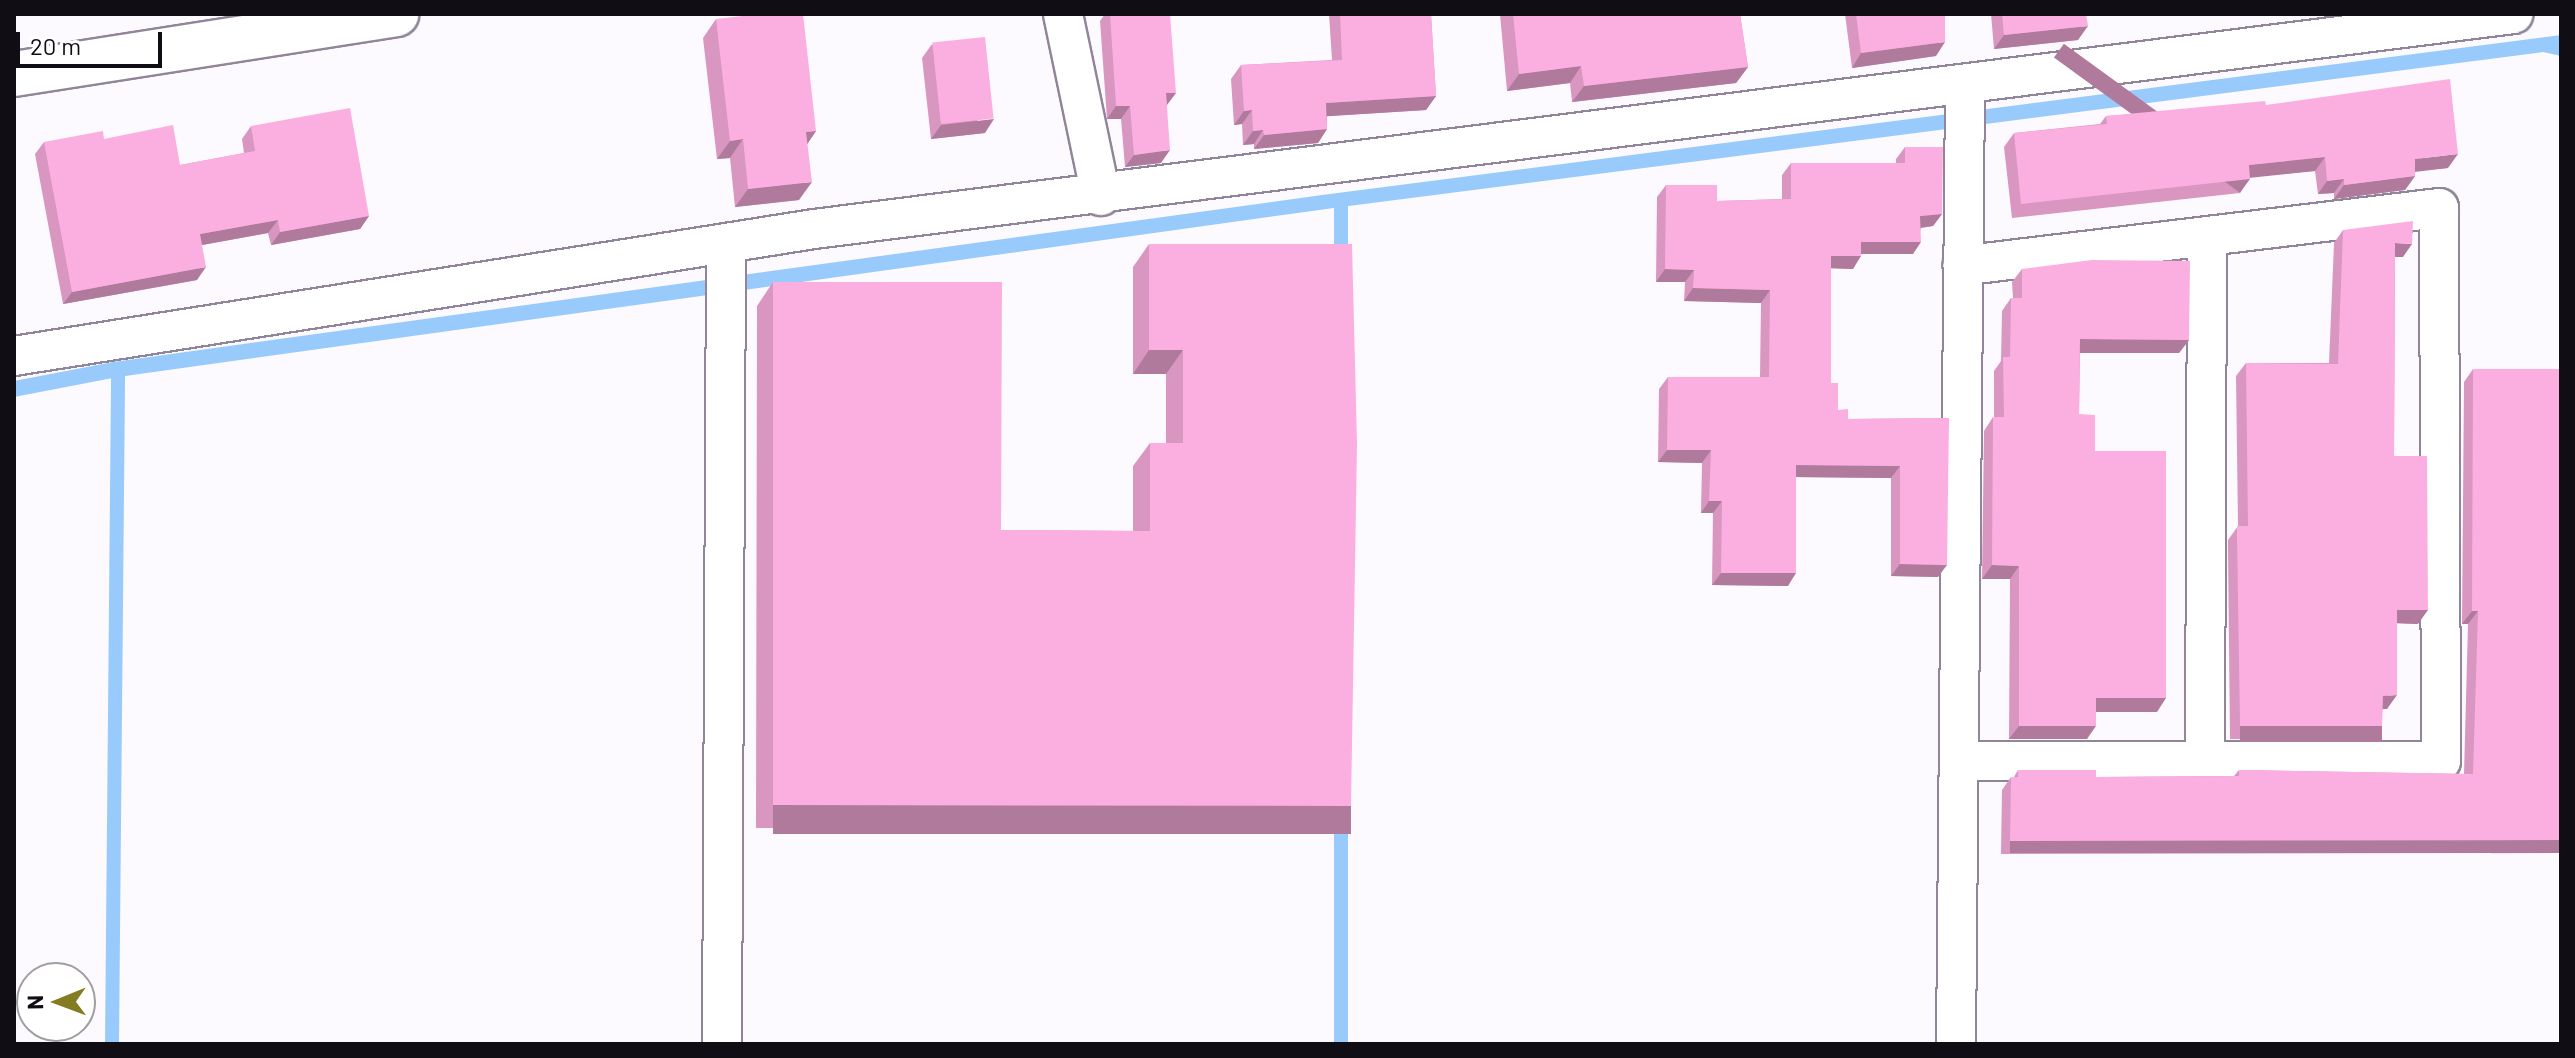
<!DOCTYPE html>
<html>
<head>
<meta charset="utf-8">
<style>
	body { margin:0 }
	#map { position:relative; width:2575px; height:1058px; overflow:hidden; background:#fcfafe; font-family:Barlow,sans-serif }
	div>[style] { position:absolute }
	.water>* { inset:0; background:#98cbfb }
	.stream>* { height:14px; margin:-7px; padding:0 7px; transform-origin:7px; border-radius:7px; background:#98cbfb }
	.roads { filter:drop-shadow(2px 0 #908599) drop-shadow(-2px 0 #908599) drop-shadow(0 2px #908599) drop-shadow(0 -2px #908599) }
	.minor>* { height:38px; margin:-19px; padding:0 19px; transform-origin:19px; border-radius:19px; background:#fff }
	.tertiary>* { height:44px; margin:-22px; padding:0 22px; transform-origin:22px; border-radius:22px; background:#fff }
	.wall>* { inset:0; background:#d896c1 }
	.shaded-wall>* { inset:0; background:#b07a9d; transform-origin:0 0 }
	.building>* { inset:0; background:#fbafe0; transform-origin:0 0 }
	span { translate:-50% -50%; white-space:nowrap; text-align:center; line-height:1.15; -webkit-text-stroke:7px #fff; paint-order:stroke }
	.frame { position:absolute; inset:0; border:16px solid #110d14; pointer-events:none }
	.north { position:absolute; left:16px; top:962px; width:80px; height:80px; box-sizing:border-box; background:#fff; border:2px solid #a09ea1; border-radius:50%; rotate:269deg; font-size:22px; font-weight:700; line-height:32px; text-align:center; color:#110d14 }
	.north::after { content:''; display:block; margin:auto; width:28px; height:36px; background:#847c22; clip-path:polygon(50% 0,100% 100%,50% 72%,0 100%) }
	.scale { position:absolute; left:16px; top:32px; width:146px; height:36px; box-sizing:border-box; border:4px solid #110d14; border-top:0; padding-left:10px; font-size:24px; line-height:28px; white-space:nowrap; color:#110d14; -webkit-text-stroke:6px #fff; paint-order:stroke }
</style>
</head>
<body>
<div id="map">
	<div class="water">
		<i style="clip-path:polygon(2561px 35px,2561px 56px,2543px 52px,1341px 207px,118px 377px,14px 397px,14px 381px,113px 362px,1322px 195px)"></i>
	</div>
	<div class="stream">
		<i style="left:1341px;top:207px;width:55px;rotate:90deg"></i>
		<i style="left:1341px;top:803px;width:241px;rotate:90deg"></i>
		<i style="left:112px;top:1044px;width:667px;rotate:-89.48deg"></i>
	</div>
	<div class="roads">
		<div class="minor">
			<i style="left:1063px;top:14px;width:186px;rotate:78.2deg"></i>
			<i style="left:14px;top:356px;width:810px;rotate:-9.02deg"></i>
			<i style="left:814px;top:229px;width:1713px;rotate:-7.21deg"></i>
			<i style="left:1959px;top:761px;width:482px"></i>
			<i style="left:2441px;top:761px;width:553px;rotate:-90.21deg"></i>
			<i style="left:2439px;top:208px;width:480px;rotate:173.1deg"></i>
			<i style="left:2205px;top:761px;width:525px;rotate:-89.78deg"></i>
			<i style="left:722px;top:1044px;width:800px;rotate:-89.71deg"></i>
			<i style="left:1956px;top:1044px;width:960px;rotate:-89.46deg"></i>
		</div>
		<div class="tertiary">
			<i style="left:14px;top:74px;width:387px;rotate:-8.9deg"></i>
		</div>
	</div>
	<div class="wall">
		<i style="clip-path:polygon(1105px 14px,1170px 14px,1167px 105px,1161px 163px,1125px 167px,1121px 119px,1107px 119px,1100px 21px)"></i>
		<i style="clip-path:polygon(1329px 14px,1431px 14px,1436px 96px,1426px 110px,1327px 116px,1327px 129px,1318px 143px,1254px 149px,1254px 144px,1243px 145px,1242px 124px,1234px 125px,1231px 79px,1241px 65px,1332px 60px)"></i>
		<i style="clip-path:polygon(1500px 14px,1740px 14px,1748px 67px,1736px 83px,1572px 102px,1570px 83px,1507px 91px)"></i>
		<i style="clip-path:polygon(1845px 14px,1945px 14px,1936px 56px,1852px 68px)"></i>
		<i style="clip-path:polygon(1991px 14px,2086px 14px,2078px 40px,1994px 49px)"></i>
		<i style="clip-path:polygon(716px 19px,816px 131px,807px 144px,799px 200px,735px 207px,730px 158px,717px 159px,703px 38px)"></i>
		<i style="clip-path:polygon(932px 44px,985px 133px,931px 139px,922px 58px)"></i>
		<i style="clip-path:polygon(2266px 105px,2448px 168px,2415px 171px,2415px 176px,2405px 190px,2334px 199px,2334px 193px,2318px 194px,2315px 171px,2250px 177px,2240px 193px,2012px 218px,2004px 147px,2014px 133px,2100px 124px,2106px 116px)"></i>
		<i style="clip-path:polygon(251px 126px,369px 216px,360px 229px,271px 245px,268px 233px,202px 245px,197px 280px,63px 304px,35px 154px,44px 142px,104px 139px,180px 165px,244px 153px,242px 139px)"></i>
		<i style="clip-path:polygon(1905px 147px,1942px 214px,1933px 226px,1921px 228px,1913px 254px,1861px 254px,1853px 269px,1831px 268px,1831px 383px,1838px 410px,1848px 419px,1949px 418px,1938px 577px,1891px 576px,1891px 478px,1796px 477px,1788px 586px,1712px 585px,1713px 513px,1701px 513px,1702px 463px,1658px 462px,1659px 389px,1668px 377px,1760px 377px,1761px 303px,1684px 301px,1685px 282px,1656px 282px,1657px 197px,1666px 185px,1717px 201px,1782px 199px,1782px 175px,1791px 163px,1896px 163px,1896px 159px)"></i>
		<i style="clip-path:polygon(2343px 230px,2403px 257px,2395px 257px,2394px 456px,2418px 624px,2397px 623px,2387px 709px,2383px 709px,2373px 739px,2230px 739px,2228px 548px,2228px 540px,2238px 526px,2236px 376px,2246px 363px,2329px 363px,2334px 243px)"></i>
		<i style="clip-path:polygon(1149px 244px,1334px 829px,756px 828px,757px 306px,773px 282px,1001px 530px,1133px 531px,1133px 466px,1150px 443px,1166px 443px,1166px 374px,1133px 374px,1133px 267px)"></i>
		<i style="clip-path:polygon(2022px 269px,2189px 340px,2179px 353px,2080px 353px,2079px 414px,2095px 451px,2157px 712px,2096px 712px,2087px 739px,2009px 739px,2010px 579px,1982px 579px,1984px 431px,1993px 417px,1994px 417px,1994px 371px,2001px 361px,2002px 311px,2011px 298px,2013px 298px,2012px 282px)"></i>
		<i style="clip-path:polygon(2473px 369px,2561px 853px,2001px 854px,2002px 790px,2011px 777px,2014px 777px,2018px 770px,2096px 777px,2234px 776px,2239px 770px,2464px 774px,2468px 624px,2462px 624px,2464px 382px)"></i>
	</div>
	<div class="shaded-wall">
		<i style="clip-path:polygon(2088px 26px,2078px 40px,1994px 49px,2004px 35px)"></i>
		<i style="clip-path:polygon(1945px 42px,1936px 56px,1852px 68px,1861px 53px)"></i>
		<i style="clip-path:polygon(1581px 66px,1570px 83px,1507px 91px,1519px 74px)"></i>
		<i style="clip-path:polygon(1748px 67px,1736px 83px,1572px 102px,1584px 86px)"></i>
		<i style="clip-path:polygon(1166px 93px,1176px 93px,1167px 105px)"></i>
		<i style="clip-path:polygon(1436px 96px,1426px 110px,1316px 117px,1326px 103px)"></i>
		<i style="clip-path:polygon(1116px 106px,1130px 106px,1121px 119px,1107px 119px)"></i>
		<i style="clip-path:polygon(1252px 110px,1242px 124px,1234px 125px,1244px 111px)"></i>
		<i style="clip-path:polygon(994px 119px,985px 133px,931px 139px,941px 125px)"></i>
		<i style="clip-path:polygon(1327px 129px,1318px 143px,1254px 149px,1264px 135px)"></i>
		<i style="clip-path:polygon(1263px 130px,1254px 144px,1243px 145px,1253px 131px)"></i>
		<i style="clip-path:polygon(816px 131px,804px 149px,806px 132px)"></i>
		<i style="clip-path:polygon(743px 139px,730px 158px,717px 159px,730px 141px)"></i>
		<i style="clip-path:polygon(1170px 150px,1161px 163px,1125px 167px,1134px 155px)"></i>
		<i style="clip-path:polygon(2458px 154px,2448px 168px,2406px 173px,2415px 159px)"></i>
		<i style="clip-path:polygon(2325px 157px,2315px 171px,2239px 179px,2249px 165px)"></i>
		<i style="clip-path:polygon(2415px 176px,2405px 190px,2334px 199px,2344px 185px)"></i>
		<i style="left:2250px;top:179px;width:17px;height:230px;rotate:126deg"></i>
		<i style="clip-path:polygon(2344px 179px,2334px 193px,2318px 194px,2327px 181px)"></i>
		<i style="clip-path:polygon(812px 182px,799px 200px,735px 207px,748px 189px)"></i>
		<i style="clip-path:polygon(1942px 214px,1933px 226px,1911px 229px,1920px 216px)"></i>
		<i style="clip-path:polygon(369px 216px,360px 229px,271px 245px,280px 232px)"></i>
		<i style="clip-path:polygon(278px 220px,268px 233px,191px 247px,200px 234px)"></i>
		<i style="clip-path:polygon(1861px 242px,1921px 242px,1913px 254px,1853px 254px)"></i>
		<i style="clip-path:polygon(2395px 243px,2412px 244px,2403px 257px,2386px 257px)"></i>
		<i style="clip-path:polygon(1831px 256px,1861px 256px,1853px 269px,1822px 268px)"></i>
		<i style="clip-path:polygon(206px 267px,197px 280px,63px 304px,72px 292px)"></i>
		<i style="clip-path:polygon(1665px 269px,1694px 270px,1685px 282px,1656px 282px)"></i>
		<i style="clip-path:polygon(1693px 288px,1770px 290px,1761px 303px,1684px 301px)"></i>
		<i style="clip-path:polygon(2080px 339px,2189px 340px,2179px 353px,2071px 353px)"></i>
		<i style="clip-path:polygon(1149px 350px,1183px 350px,1166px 374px,1133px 374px)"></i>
		<i style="clip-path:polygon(1667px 450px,1711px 450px,1702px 463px,1658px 462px)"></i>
		<i style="clip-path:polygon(1796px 465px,1900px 466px,1891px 478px,1788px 477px)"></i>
		<i style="clip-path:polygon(1709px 501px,1722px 501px,1713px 513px,1701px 513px)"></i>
		<i style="clip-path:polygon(1900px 564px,1947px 565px,1938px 577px,1891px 576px)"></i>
		<i style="clip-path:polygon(1992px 565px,2019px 566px,2010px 579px,1982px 579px)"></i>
		<i style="clip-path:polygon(1721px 573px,1796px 573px,1788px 586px,1712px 585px)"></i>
		<i style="clip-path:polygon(2397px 610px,2428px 610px,2418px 624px,2388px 623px)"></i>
		<i style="clip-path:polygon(2472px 611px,2478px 611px,2468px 624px,2462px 624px)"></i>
		<i style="clip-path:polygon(2397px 695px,2387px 709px,2374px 709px,2383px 696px)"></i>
		<i style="clip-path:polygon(2096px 698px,2166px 698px,2157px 712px,2087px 712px)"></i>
		<i style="clip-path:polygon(2019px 726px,2096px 726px,2087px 739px,2009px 739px)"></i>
		<i style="left:2240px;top:726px;width:142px;height:16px"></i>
		<i style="left:773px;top:805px;width:578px;height:29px"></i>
		<i style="left:2561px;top:840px;width:13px;height:551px;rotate:90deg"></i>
	</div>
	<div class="building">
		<i style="clip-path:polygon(760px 14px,803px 14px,816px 131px,806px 132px,812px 182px,748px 189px,743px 139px,730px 141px,716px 19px)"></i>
		<i style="clip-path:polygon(1110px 14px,1170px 14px,1176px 93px,1166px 93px,1170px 150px,1134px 155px,1130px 106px,1116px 106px)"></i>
		<i style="clip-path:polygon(1340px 14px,1431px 14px,1436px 96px,1326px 103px,1327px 129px,1264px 135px,1263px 130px,1253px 131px,1252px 110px,1244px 111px,1241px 65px,1342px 60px)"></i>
		<i style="clip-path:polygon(1513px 14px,1740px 14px,1748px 67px,1584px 86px,1581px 66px,1519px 74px)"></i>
		<i style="clip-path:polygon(1856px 14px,1945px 14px,1945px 42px,1861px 53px)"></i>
		<i style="clip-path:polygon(2002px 14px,2086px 14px,2088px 26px,2004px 35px)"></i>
		<i style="left:985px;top:37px;width:82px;height:53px;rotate:84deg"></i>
		<i style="clip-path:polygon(2450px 79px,2458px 154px,2415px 159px,2415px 176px,2344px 185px,2344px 179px,2327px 181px,2325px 157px,2249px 165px,2250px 179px,2021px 204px,2014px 133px,2107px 124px,2106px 116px,2265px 101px,2266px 105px)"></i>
		<i style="clip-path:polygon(350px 108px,369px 216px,280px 232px,278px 220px,200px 234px,206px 267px,72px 292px,44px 142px,103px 131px,104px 139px,173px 125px,180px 165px,255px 151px,251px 126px)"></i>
		<i style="clip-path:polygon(1905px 147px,1943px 147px,1942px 214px,1920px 216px,1921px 242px,1861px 242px,1861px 256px,1831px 256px,1831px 383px,1838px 383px,1838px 410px,1848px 409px,1848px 419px,1949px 418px,1947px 565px,1900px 564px,1900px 466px,1796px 465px,1796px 573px,1721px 573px,1722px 501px,1709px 501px,1711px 450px,1667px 450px,1668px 377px,1769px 377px,1770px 290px,1693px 288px,1694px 270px,1665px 269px,1666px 185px,1717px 185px,1717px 201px,1791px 199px,1791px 163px,1905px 163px)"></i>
		<i style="clip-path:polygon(2413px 221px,2412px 244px,2395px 243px,2394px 456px,2427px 456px,2428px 610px,2397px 610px,2397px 695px,2383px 696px,2382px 726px,2240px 726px,2237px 535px,2237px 526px,2248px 526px,2246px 363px,2338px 364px,2343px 230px)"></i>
		<i style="clip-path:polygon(1149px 244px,1352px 244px,1357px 444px,1351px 806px,773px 805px,773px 282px,1002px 282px,1001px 530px,1150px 531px,1150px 443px,1183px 443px,1183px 350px,1149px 350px)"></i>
		<i style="clip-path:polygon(2092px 260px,2190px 261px,2189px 340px,2080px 339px,2079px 414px,2095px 415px,2095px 451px,2166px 451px,2166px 698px,2096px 698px,2096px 726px,2019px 726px,2019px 566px,1992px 565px,1993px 417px,2004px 417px,2003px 357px,2010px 357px,2011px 298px,2022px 298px,2022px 269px)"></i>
		<i style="clip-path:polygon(2473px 369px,2561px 369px,2561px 840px,2010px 841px,2011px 777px,2018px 777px,2018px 770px,2096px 770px,2096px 777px,2239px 776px,2239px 770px,2473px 774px,2478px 611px,2472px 611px)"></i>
	</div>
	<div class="frame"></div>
	<div class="north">N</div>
	<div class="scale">20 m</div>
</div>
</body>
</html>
